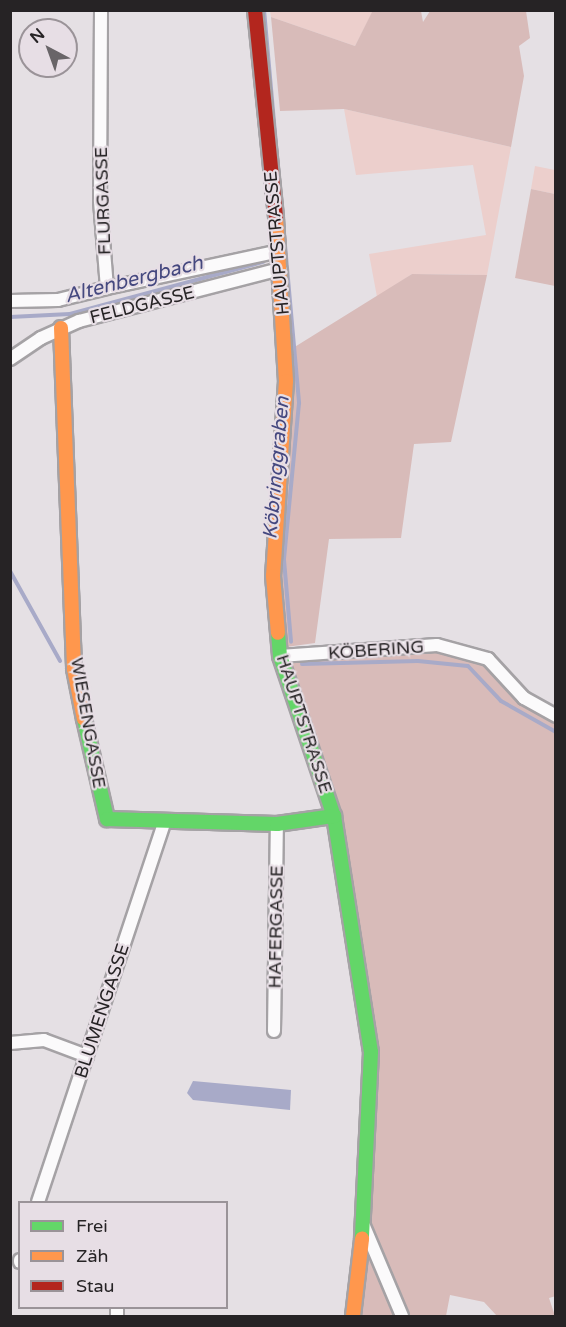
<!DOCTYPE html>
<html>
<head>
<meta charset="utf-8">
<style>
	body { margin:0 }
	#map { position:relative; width:566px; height:1327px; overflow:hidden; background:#e5e0e4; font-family:"Varela Round",sans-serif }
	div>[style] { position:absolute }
	.green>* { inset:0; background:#eccfcc }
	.forest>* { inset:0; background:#d8bbb9 }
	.water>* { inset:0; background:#a8aac8 }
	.stream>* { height:4px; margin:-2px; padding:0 2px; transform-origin:2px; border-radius:2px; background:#a8aac8 }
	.roads { filter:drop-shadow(2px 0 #a5a2a5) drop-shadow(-2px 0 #a5a2a5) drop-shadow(0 2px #a5a2a5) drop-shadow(0 -2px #a5a2a5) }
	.street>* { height:12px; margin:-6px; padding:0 6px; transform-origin:6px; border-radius:6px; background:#fbfafb }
	.fast>* { height:14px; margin:-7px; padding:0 7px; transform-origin:7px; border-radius:7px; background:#63d668 }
	.slow>* { height:14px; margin:-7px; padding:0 7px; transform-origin:7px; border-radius:7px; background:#ff974d }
	.jam>* { height:14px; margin:-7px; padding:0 7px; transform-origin:7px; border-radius:7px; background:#b3261e }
	span { translate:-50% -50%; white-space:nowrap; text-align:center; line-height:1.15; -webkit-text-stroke:4.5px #e7dee5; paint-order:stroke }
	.street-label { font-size:18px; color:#262325 }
	.water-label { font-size:20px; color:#45487f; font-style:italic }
	.frame { position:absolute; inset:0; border:12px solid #262325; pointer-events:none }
	.legend { position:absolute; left:18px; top:1201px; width:210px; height:108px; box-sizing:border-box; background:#e7dee5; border:2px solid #9a9398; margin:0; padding:8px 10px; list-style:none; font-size:18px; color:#262325 }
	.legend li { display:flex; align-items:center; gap:12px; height:30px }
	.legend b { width:30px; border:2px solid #9a9398 }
	.north { position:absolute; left:18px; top:18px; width:60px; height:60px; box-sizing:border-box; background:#e7dee5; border:2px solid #9a9398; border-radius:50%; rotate:319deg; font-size:16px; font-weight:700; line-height:24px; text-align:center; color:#262325 }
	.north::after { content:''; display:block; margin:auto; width:21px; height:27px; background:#696568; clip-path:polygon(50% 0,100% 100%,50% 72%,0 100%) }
</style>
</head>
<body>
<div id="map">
	<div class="green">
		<i style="clip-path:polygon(270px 11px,373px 11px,355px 46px,271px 17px)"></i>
		<i style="clip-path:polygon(344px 109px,511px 147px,487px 275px,412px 274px,377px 297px,369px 254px,486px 235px,473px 165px,356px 175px)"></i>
		<i style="clip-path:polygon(535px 166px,555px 170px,555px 194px,531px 189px)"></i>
	</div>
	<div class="forest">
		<i style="clip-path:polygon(373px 10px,421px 11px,423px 22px,430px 11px,526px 11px,530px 38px,519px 46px,524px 76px,511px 147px,344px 109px,280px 111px,271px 17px,355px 46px)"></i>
		<i style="clip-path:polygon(531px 189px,555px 194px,555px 286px,515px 278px)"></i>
		<i style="clip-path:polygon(412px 274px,487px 275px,451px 442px,414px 444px,401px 538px,329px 539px,315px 643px,286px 647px,280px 549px,293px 348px)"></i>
		<i style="clip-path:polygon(443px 651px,487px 663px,528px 708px,555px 723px,556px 1296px,549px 1298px,555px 1316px,497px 1316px,484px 1302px,450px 1295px,446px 1316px,407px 1316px,368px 1223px,378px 1048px,338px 816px,287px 659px)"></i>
		<i style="clip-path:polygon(367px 1238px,398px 1316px,359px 1316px)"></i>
	</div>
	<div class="water">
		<i style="clip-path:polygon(193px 1081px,291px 1090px,290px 1110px,193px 1100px,187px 1093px)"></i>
	</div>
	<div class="stream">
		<i style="left:264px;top:10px;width:395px;rotate:84.9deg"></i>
		<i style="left:299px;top:403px;width:158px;rotate:95.5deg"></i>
		<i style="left:284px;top:560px;width:82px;rotate:85.1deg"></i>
		<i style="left:10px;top:317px;width:60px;rotate:-2.9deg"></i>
		<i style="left:70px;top:314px;width:200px;rotate:-15.1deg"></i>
		<i style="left:10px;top:571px;width:103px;rotate:60.9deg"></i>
		<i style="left:302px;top:664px;width:116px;rotate:-1.5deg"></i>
		<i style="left:418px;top:661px;width:50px;rotate:5.7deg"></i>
		<i style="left:468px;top:666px;width:48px;rotate:46.7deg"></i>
		<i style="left:501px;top:701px;width:63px;rotate:29.4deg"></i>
	</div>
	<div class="roads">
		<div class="street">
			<i style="left:101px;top:10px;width:191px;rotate:90.3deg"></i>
			<i style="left:100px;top:201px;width:87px;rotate:85.4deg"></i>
			<i style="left:107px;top:288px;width:176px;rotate:-12.1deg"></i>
			<i style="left:10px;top:301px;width:48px;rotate:-1.2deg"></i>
			<i style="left:58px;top:300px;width:50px;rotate:-13.8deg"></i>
			<i style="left:10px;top:359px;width:37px;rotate:-34deg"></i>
			<i style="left:41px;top:338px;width:42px;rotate:-24.1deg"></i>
			<i style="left:79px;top:321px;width:208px;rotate:-14.5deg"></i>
			<i style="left:280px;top:656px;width:157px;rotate:-4deg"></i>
			<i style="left:437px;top:645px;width:53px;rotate:15.4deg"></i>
			<i style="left:488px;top:659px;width:53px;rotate:47.3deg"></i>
			<i style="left:524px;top:698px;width:37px;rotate:29deg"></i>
			<i style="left:274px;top:1031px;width:207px;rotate:-89.2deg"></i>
			<i style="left:10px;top:1043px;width:34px;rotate:-5deg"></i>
			<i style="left:44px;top:1040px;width:46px;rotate:20.4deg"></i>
			<i style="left:38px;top:1202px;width:402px;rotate:-71.6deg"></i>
			<i style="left:364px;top:1226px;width:98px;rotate:67.1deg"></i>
			<i style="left:20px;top:1260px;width:2px;rotate:90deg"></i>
			<i style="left:117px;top:1316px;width:8px;rotate:-90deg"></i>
		</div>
		<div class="fast">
			<i style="left:278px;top:633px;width:23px;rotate:85deg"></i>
			<i style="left:280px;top:656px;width:169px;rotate:71.4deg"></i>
			<i style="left:334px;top:816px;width:239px;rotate:81.1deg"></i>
			<i style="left:371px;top:1052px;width:187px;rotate:92.8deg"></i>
			<i style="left:84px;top:719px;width:103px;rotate:77deg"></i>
			<i style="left:107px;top:819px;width:170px;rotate:1.7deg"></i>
			<i style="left:277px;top:824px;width:58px;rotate:-8deg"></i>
		</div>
		<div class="slow">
			<i style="left:276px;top:218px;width:163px;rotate:86.5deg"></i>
			<i style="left:286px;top:381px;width:195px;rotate:93.8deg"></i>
			<i style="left:273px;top:576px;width:57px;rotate:85deg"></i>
			<i style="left:61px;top:328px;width:341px;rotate:87.8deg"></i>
			<i style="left:74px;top:669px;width:51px;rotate:78.7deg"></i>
			<i style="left:353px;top:1316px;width:78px;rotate:-83.3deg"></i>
		</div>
		<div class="jam">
			<i style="left:255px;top:10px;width:209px;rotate:84.2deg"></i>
		</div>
	</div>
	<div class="street-label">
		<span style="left:103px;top:201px;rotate:-92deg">FLURGASSE</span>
		<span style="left:277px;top:243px;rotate:-95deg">HAUPTSTRASSE</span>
		<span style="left:142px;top:305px;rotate:-14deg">FELDGASSE</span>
		<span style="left:376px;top:650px;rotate:-4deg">KÖBERING</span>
		<span style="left:88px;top:723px;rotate:80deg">WIESENGASSE</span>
		<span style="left:304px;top:724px;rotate:72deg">HAUPTSTRASSE</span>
		<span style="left:276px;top:927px;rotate:-89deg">HAFERGASSE</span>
		<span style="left:102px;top:1011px;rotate:-72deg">BLUMENGASSE</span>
	</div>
	<div class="water-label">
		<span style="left:134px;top:280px;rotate:-14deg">Altenbergbach</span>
		<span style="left:277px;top:468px;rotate:-85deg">Köbringgraben</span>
	</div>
	<div class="frame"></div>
	<ul class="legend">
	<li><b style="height:8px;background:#63d668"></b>Frei</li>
	<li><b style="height:8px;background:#ff974d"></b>Zäh</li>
	<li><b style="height:8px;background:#b3261e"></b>Stau</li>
	</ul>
	<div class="north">N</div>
</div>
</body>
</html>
